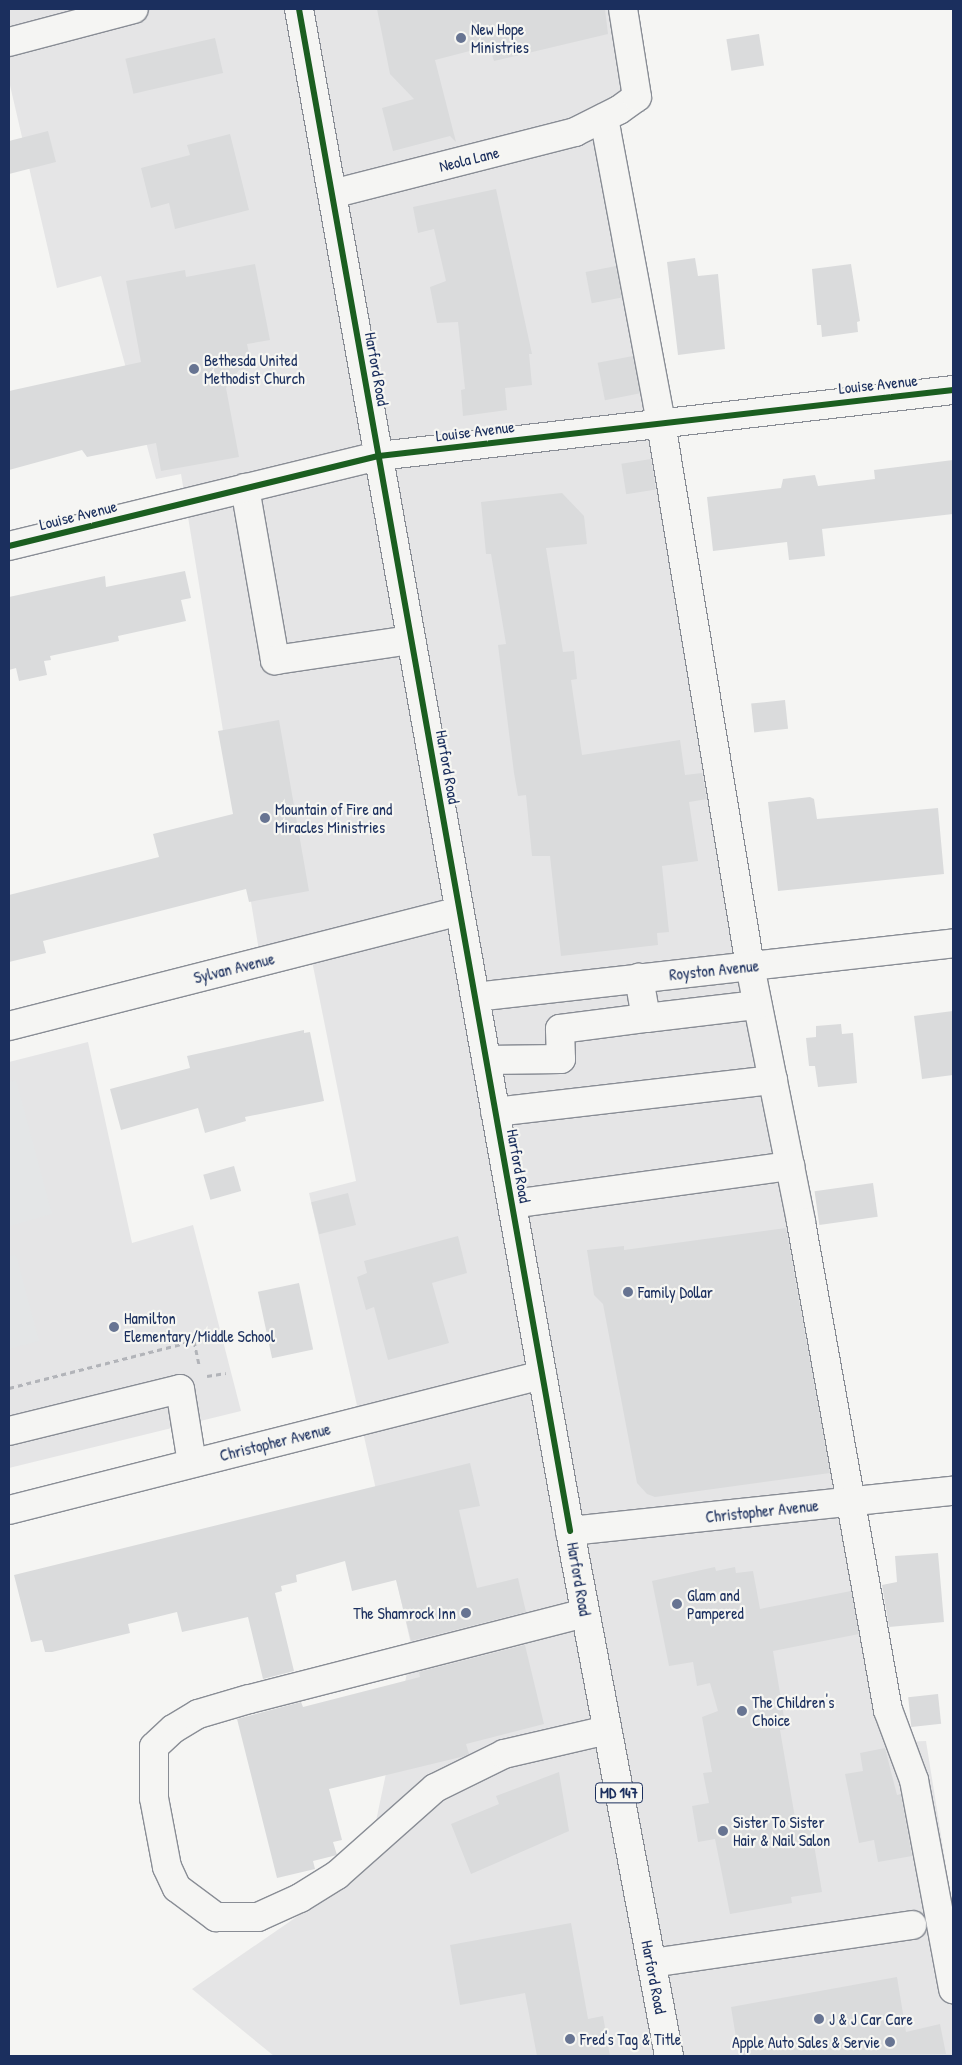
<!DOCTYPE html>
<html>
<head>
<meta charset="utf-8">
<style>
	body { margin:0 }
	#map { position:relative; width:962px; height:2065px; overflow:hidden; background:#f5f5f3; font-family:"Patrick Hand",sans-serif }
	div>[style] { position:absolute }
	.built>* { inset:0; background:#e5e5e6 }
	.green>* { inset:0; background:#e4e6e7 }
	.building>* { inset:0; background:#dadbdc; transform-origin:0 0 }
	.path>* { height:3px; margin-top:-1.5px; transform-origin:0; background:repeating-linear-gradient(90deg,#b2b4b9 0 5px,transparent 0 9px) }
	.roads { filter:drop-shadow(1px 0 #898d95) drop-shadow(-1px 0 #898d95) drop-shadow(0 1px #898d95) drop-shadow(0 -1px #898d95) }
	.minor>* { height:28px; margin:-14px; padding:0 14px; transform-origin:14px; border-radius:14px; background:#f5f5f3 }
	.major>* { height:28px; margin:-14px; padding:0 14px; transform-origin:14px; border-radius:14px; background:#f5f5f3 }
	.cycleway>* { height:6px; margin:-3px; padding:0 3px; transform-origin:3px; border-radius:3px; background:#1b5e20 }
	.dots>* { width:14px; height:14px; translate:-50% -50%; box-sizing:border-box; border:2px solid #f6f6f2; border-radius:50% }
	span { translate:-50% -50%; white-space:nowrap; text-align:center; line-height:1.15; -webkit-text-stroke:4.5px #f6f6f2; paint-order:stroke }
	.shield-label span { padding:1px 4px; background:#f6f6f2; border:1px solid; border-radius:4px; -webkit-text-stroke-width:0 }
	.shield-label { font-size:15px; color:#1b2f5e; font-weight:700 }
	.poi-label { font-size:16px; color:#1b2f5e }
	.left { translate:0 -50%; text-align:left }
	.right { translate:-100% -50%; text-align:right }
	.street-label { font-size:16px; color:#1b2f5e }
	.frame { position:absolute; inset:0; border:10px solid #1b2f5e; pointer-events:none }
</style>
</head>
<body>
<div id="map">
	<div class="built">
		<i style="clip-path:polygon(9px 9px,622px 9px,636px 93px,612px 129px,901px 1742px,926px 1741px,953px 1910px,953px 2056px,274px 2056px,192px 1989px,366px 1869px,412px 1649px,309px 1193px,356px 1181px,310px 951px,261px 963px,181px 474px,156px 479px,101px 276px,57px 288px,9px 81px)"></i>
		<i style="clip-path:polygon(88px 1042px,132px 1243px,193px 1225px,241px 1411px,9px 1468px,9px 1062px)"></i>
	</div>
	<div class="green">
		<i style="clip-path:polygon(16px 1080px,52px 1214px,9px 1226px,9px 1082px)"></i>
		<i style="clip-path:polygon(16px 1255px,39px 1341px,9px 1349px,9px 1256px)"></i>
	</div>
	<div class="building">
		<i style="clip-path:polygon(377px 9px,605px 9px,608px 34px,494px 61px,489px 46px,435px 60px,456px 142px,450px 136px,393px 151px,382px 108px,414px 99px,390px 74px)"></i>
		<i style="left:759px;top:34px;width:32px;height:33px;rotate:81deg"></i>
		<i style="left:215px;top:38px;width:36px;height:92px;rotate:77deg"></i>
		<i style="clip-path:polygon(48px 131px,56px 162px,9px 174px,9px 141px)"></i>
		<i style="clip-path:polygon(230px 134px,249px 210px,175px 229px,169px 203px,151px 208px,141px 168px,190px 155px,187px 145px)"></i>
		<i style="clip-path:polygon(496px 189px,532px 354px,529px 354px,532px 385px,505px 388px,507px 410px,463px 416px,461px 390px,465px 389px,458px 322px,437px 323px,430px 287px,446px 281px,434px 229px,418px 233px,413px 207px)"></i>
		<i style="clip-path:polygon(695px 258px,698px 276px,718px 274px,725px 349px,678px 355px,667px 262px)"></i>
		<i style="clip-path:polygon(255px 264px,270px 340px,247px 344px,252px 368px,239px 370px,226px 388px,239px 457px,161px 471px,156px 443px,87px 457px,82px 450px,9px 470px,9px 391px,141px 362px,126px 281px,185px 270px,186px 277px)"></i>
		<i style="clip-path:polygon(851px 264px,860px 321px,857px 322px,858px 332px,822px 337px,821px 325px,817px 325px,812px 269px)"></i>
		<i style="left:616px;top:266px;width:32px;height:31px;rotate:79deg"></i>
		<i style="left:633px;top:356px;width:38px;height:36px;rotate:79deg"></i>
		<i style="left:651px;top:459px;width:31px;height:30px;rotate:81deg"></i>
		<i style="clip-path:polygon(953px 460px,953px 514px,822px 529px,825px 556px,789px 560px,787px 542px,713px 551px,707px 497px,781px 488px,783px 479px,815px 475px,818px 486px,875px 479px,874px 470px)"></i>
		<i style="clip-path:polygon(562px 493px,584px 516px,587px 544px,546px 548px,563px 652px,574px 651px,577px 679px,571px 680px,582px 755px,680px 740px,685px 775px,702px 773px,707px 799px,689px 802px,698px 861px,662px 866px,669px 932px,657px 933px,658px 945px,561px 956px,550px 856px,532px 856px,526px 795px,518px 796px,514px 773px,498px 645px,506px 644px,491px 554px,486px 554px,481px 502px)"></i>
		<i style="clip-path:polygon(185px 571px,191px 598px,181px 600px,186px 621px,118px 636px,119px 641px,50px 656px,51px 660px,44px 661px,47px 675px,19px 681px,16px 668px,9px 670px,9px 597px,105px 576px,106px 587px)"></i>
		<i style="left:785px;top:700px;width:29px;height:34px;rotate:84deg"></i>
		<i style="clip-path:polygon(279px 720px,309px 891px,249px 902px,246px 889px,43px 941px,46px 953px,9px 962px,9px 895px,159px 857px,153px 834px,233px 814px,218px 731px)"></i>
		<i style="clip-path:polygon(810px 797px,814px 799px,817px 819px,938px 808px,944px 874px,778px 891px,768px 802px)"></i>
		<i style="clip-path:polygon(953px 1011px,953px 1075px,922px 1079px,914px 1016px)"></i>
		<i style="clip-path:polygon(841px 1024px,842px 1034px,853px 1033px,857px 1083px,818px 1087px,815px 1066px,809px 1066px,806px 1038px,816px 1037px,816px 1026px)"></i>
		<i style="clip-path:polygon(304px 1030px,304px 1033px,310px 1032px,324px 1101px,245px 1117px,246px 1121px,205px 1133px,198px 1108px,121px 1130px,110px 1089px,190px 1068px,187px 1056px)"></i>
		<i style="left:234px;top:1166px;width:26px;height:32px;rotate:74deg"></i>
		<i style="left:873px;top:1183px;width:34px;height:59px;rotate:82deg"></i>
		<i style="left:348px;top:1193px;width:33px;height:38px;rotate:76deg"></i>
		<i style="clip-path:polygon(786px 1228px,830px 1473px,655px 1497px,647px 1494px,637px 1483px,603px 1304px,594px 1295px,587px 1250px,624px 1246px,624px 1250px)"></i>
		<i style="clip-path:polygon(458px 1236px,467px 1273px,432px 1283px,449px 1343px,388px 1360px,374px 1307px,366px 1310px,357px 1277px,367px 1273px,364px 1261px)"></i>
		<i style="left:299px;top:1283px;width:68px;height:42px;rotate:78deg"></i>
		<i style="clip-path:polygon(470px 1463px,480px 1506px,459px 1510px,477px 1588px,518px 1578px,526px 1612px,411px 1641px,396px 1580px,352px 1591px,345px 1561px,296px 1575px,297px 1582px,281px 1586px,282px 1591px,275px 1593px,294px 1671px,263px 1679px,248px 1617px,182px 1632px,177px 1612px,128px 1624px,130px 1633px,52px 1652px,45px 1652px,42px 1640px,31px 1642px,14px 1575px)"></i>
		<i style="clip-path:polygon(938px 1553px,944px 1622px,889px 1627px,882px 1585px,897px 1582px,895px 1556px)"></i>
		<i style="clip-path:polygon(715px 1567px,716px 1571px,735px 1567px,736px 1573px,753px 1571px,760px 1609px,851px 1591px,859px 1634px,773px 1651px,786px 1729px,780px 1730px,794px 1812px,798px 1830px,811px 1827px,822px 1892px,791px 1897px,792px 1903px,730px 1914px,715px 1839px,698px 1842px,692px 1806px,709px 1803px,703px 1773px,712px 1772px,702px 1717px,718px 1711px,710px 1683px,697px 1686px,693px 1662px,669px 1666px,652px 1581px)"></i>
		<i style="clip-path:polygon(525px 1645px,544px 1724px,466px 1744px,469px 1754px,465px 1756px,329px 1789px,342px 1840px,333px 1842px,337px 1855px,313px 1861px,315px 1869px,277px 1878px,237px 1719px,301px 1702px,303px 1707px,420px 1677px,419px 1672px)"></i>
		<i style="left:938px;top:1694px;width:30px;height:30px;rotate:84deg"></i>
		<i style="clip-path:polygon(885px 1748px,897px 1795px,901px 1794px,912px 1856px,878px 1862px,874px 1840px,859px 1843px,845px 1774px,863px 1771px,860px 1753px)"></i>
		<i style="clip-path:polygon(559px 1772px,569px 1831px,471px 1874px,451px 1824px,499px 1804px,496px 1796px)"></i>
		<i style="clip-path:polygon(571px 1923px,588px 2019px,603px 2016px,610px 2056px,537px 2056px,525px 1993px,460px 2005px,450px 1945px)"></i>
		<i style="clip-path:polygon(897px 1977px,906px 2032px,940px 2024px,946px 2054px,739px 2056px,731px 2007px)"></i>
	</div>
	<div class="path">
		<i style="left:207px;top:1376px;width:19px;rotate:-9deg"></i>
		<i style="left:9px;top:1388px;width:191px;rotate:-14.3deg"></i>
		<i style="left:194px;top:1341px;width:24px;rotate:78deg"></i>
	</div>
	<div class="roads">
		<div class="minor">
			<i style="left:9px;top:42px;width:129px;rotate:-14.8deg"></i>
			<i style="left:604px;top:118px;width:310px;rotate:79.4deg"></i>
			<i style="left:661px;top:423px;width:550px;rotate:80.69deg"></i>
			<i style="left:750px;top:966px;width:261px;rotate:78.7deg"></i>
			<i style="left:801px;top:1222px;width:496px;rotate:79.9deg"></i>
			<i style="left:888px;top:1710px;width:75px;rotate:69.6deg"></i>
			<i style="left:914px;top:1780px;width:213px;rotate:79.4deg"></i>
			<i style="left:332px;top:194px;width:251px;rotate:-14.3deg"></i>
			<i style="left:575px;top:132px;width:49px;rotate:-26.6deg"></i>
			<i style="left:619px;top:110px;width:22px;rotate:-36deg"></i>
			<i style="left:637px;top:97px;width:89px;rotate:-99deg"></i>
			<i style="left:245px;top:488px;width:175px;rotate:80.1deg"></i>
			<i style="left:275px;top:660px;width:137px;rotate:-8.4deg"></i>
			<i style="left:9px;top:546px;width:381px;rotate:-13.7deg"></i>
			<i style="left:379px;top:456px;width:578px;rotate:-6.56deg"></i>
			<i style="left:475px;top:997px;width:481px;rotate:-6.4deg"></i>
			<i style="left:646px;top:1018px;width:112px;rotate:-6.7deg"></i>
			<i style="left:9px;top:1026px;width:464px;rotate:-14.3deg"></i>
			<i style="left:486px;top:1060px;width:75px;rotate:-0.8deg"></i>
			<i style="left:561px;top:1059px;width:30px;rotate:-92deg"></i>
			<i style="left:560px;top:1029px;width:87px;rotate:-7.3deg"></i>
			<i style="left:646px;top:1018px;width:41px;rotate:-99.9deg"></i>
			<i style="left:495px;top:1112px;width:280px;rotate:-6.6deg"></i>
			<i style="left:512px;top:1204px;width:281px;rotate:-7.8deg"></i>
			<i style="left:9px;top:1431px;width:176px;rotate:-13.8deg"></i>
			<i style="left:180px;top:1389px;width:75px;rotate:80.8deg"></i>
			<i style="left:9px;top:1510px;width:550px;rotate:-14.21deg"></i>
			<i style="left:570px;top:1531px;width:385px;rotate:-6deg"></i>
			<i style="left:585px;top:1613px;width:347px;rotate:165.6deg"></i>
			<i style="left:249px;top:1699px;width:53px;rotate:163.6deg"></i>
			<i style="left:198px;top:1714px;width:29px;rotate:149deg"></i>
			<i style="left:173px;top:1729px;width:26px;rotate:137deg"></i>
			<i style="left:154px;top:1747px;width:51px;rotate:90deg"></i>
			<i style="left:154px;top:1798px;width:70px;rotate:79.3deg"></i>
			<i style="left:167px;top:1867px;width:23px;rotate:65deg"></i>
			<i style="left:177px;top:1888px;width:49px;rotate:36.6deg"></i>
			<i style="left:216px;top:1917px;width:42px"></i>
			<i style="left:258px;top:1917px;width:46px;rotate:-24.3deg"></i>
			<i style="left:300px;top:1898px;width:44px;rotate:-31.9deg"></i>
			<i style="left:337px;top:1875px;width:131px;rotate:-41.6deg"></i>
			<i style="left:435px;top:1788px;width:77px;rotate:-26.2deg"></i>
			<i style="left:504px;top:1754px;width:106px;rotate:-13.1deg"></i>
			<i style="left:652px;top:1963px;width:263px;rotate:-8.3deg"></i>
		</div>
		<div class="major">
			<i style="left:299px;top:9px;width:1546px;rotate:79.9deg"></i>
			<i style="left:570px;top:1531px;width:534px;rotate:79.32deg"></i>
		</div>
	</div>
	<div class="cycleway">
		<i style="left:299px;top:9px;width:1546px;rotate:79.9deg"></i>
		<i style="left:9px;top:546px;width:381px;rotate:-13.7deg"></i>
		<i style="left:379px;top:456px;width:578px;rotate:-6.56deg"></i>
	</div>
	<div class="dots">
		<i style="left:461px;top:38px;background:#677492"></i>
		<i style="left:194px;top:369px;background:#677492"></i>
		<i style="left:265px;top:818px;background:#677492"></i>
		<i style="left:628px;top:1292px;background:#677492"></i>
		<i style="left:114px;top:1327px;background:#677492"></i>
		<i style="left:677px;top:1604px;background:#677492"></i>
		<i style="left:466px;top:1613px;background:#677492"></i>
		<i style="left:742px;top:1711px;background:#677492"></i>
		<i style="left:723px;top:1831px;background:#677492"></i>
		<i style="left:819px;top:2019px;background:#677492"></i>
		<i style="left:570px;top:2039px;background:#677492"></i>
		<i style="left:890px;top:2042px;background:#677492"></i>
	</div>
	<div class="shield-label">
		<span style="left:619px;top:1793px">MD 147</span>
	</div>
	<div class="poi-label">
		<span class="left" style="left:471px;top:38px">New Hope<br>Ministries</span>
		<span class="left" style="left:204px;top:369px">Bethesda United<br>Methodist Church</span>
		<span class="left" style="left:275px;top:818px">Mountain of Fire and<br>Miracles Ministries</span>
		<span class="left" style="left:638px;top:1292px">Family Dollar</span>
		<span class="left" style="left:124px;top:1327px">Hamilton<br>Elementary/Middle School</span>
		<span class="left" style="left:687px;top:1604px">Glam and<br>Pampered</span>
		<span class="right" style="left:456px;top:1613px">The Shamrock Inn</span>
		<span class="left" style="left:752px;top:1711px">The Children's<br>Choice</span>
		<span class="left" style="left:733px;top:1831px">Sister To Sister<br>Hair &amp; Nail Salon</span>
		<span class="left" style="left:829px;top:2019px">J &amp; J Car Care</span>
		<span class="left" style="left:580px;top:2039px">Fred's Tag &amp; Title</span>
		<span class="right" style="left:880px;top:2042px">Apple Auto Sales &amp; Servie</span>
	</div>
	<div class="street-label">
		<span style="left:469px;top:159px;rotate:-14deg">Neola Lane</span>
		<span style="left:377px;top:369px;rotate:80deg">Harford Road</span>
		<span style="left:878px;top:384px;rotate:-6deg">Louise Avenue</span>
		<span style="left:475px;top:431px;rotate:-7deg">Louise Avenue</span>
		<span style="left:78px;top:515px;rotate:-14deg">Louise Avenue</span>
		<span style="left:448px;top:767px;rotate:80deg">Harford Road</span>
		<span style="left:234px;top:968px;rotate:-14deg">Sylvan Avenue</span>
		<span style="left:714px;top:970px;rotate:-6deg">Royston Avenue</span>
		<span style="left:519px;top:1166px;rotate:80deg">Harford Road</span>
		<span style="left:275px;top:1442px;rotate:-14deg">Christopher Avenue</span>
		<span style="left:762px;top:1511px;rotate:-6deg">Christopher Avenue</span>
		<span style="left:579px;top:1579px;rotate:80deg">Harford Road</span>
		<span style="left:654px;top:1977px;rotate:79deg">Harford Road</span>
	</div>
	<div class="frame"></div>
</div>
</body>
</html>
